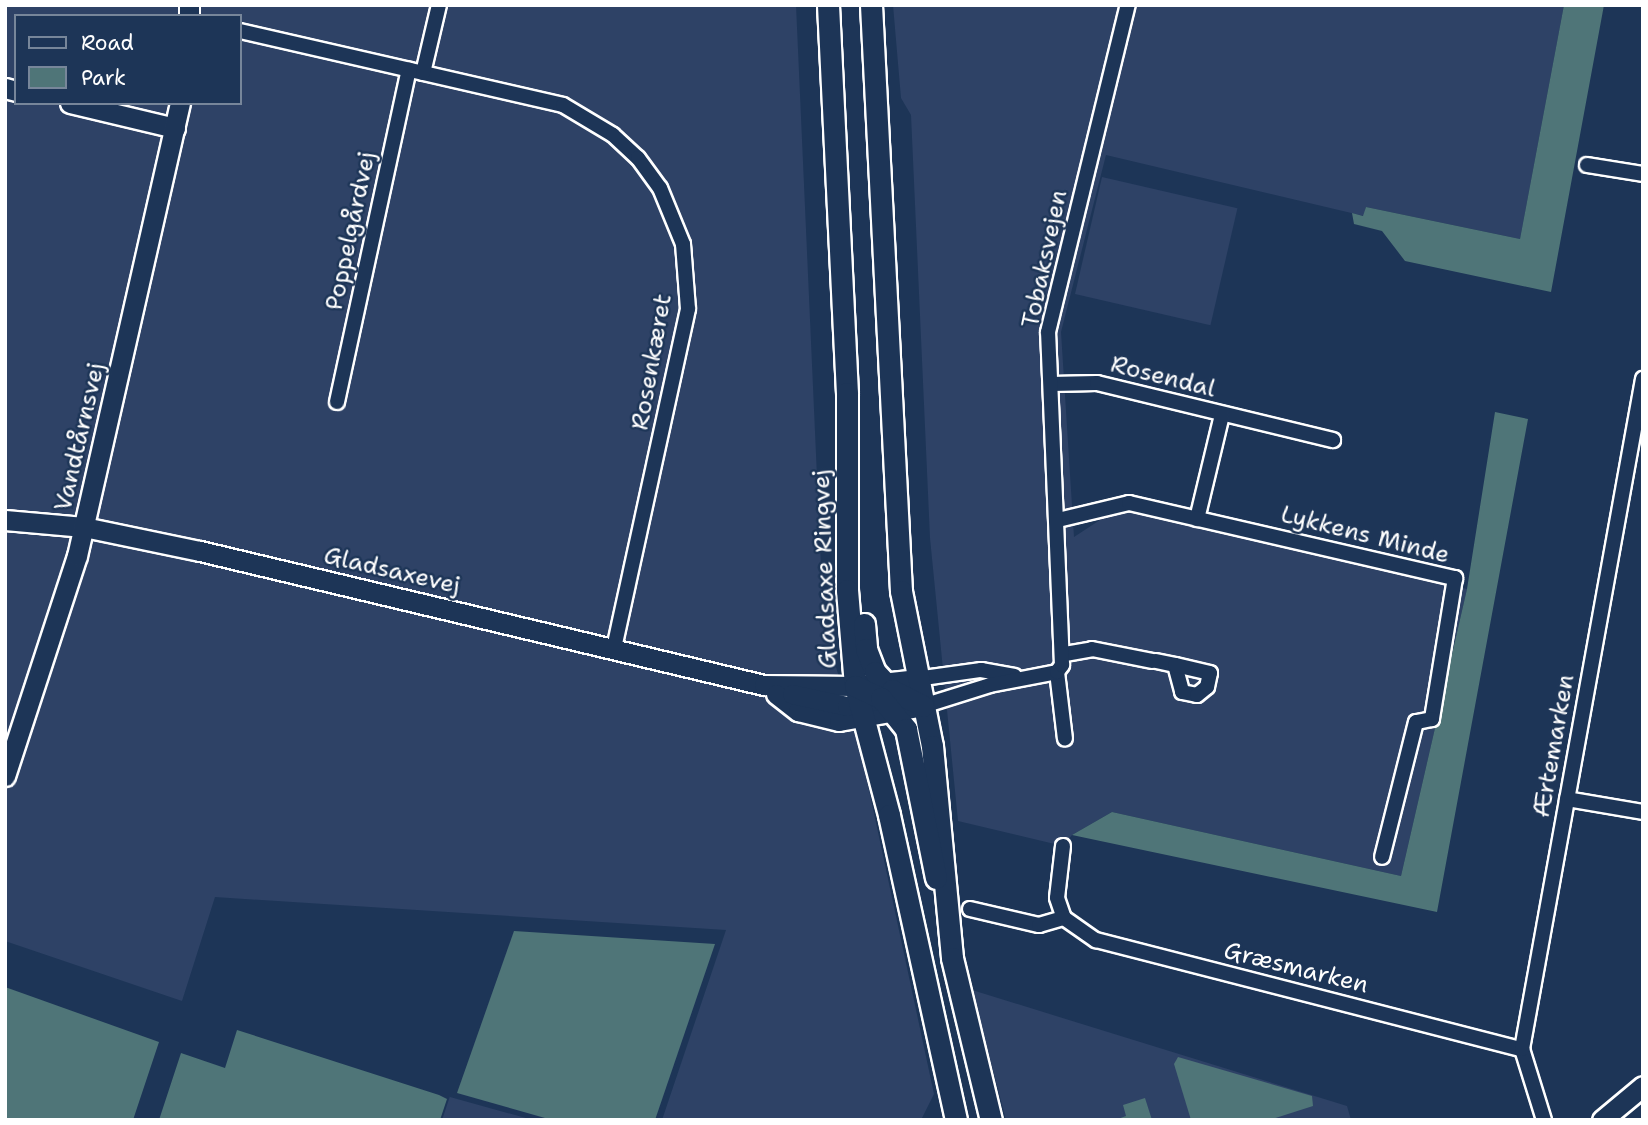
<!DOCTYPE html>
<html>
<head>
<meta charset="utf-8">
<style>
	body { margin:0 }
	#map { position:relative; width:1648px; height:1125px; overflow:hidden; background:#1d3557; font-family:"Shantell Sans",sans-serif }
	div>[style] { position:absolute }
	.built>* { inset:0; background:#2e4266; transform-origin:0 0 }
	.green>* { inset:0; background:#4f7578 }
	.roads { filter:drop-shadow(2px 0 #fff) drop-shadow(-2px 0 #fff) drop-shadow(0 2px #fff) drop-shadow(0 -2px #fff) }
	.street>* { height:14px; margin:-7px; padding:0 7px; transform-origin:7px; border-radius:7px; background:#1d3557 }
	.secondary>* { height:19px; margin:-9.5px; padding:0 9.5px; transform-origin:9.5px; border-radius:9.5px; background:#1d3557 }
	.primary>* { height:21px; margin:-10.5px; padding:0 10.5px; transform-origin:10.5px; border-radius:10.5px; background:#1d3557 }
	span { translate:-50% -50%; white-space:nowrap; text-align:center; line-height:1.15; -webkit-text-stroke:5px #1d3557; paint-order:stroke }
	.street-label { font-size:24px; color:#fff }
	.frame { position:absolute; inset:0; border:7px solid #fff; pointer-events:none }
	.legend { position:absolute; left:14px; top:14px; width:228px; height:91px; box-sizing:border-box; background:#1d3557; border:2px solid #77869a; margin:0; padding:9px 12px; list-style:none; font-size:21px; color:#fff }
	.legend li { display:flex; align-items:center; gap:14px; height:35px }
	.legend b { width:35px; border:2px solid #77869a }
</style>
</head>
<body>
<div id="map">
	<div class="built">
		<i style="clip-path:polygon(evenodd,5px 5px,796px 5px,824px 634px,832px 637px,836px 667px,860px 748px,934px 1094px,921px 1120px,662px 1120px,726px 930px,215px 897px,182px 1001px,5px 941px,5px 5px,16px 16px,240px 16px,240px 103px,16px 103px,16px 16px)"></i>
		<i style="clip-path:polygon(893px 5px,1564px 5px,1520px 239px,1366px 207px,1364px 216px,1106px 155px,1061px 332px,1074px 537px,1103px 518px,1129px 510px,1467px 589px,1401px 876px,1112px 812px,1072px 835px,1063px 846px,958px 821px,930px 538px,911px 115px,901px 98px)"></i>
		<i style="left:1102px;top:177px;width:139px;height:120px;rotate:13deg"></i>
		<i style="clip-path:polygon(972px 990px,1347px 1106px,1351px 1120px,1006px 1120px)"></i>
		<i style="clip-path:polygon(450px 1096px,450px 1097px,533px 1120px,442px 1120px)"></i>
	</div>
	<div class="green">
		<i style="clip-path:polygon(1564px 5px,1604px 5px,1551px 292px,1405px 261px,1382px 231px,1354px 224px,1352px 213px,1363px 216px,1366px 207px,1520px 239px)"></i>
		<i style="clip-path:polygon(1495px 412px,1528px 419px,1437px 912px,1072px 835px,1112px 812px,1401px 876px,1467px 589px)"></i>
		<i style="clip-path:polygon(514px 931px,715px 944px,655px 1120px,552px 1120px,457px 1093px)"></i>
		<i style="clip-path:polygon(5px 987px,159px 1042px,133px 1120px,5px 1120px)"></i>
		<i style="clip-path:polygon(237px 1030px,439px 1095px,447px 1099px,440px 1120px,159px 1120px,181px 1053px,225px 1068px)"></i>
		<i style="clip-path:polygon(1178px 1057px,1312px 1096px,1313px 1106px,1269px 1120px,1191px 1120px,1174px 1064px)"></i>
		<i style="clip-path:polygon(1145px 1098px,1152px 1120px,1115px 1120px,1126px 1116px,1123px 1105px)"></i>
	</div>
	<div class="roads">
		<div class="street">
			<i style="left:240px;top:31px;width:331px;rotate:12.9deg"></i>
			<i style="left:563px;top:105px;width:58px;rotate:31deg"></i>
			<i style="left:613px;top:135px;width:34px;rotate:43deg"></i>
			<i style="left:638px;top:158px;width:37px;rotate:54deg"></i>
			<i style="left:660px;top:188px;width:61px;rotate:67.7deg"></i>
			<i style="left:683px;top:244px;width:65px;rotate:85.6deg"></i>
			<i style="left:688px;top:309px;width:348px;rotate:102.3deg"></i>
			<i style="left:423px;top:73px;width:70px;rotate:-76.8deg"></i>
			<i style="left:1587px;top:165px;width:57px;rotate:9.1deg"></i>
			<i style="left:1051px;top:384px;width:46px;rotate:-1.2deg"></i>
			<i style="left:1097px;top:383px;width:243px;rotate:13.6deg"></i>
			<i style="left:337px;top:402px;width:340px;rotate:-77.8deg"></i>
			<i style="left:1197px;top:519px;width:107px;rotate:-76.5deg"></i>
			<i style="left:1058px;top:520px;width:73px;rotate:-13.5deg"></i>
			<i style="left:1129px;top:503px;width:335px;rotate:13deg"></i>
			<i style="left:1455px;top:578px;width:143px;rotate:99.3deg"></i>
			<i style="left:1432px;top:719px;width:16px;rotate:169deg"></i>
			<i style="left:1416px;top:722px;width:139px;rotate:104.1deg"></i>
			<i style="left:1065px;top:654px;width:27px;rotate:-10deg"></i>
			<i style="left:1092px;top:649px;width:61px;rotate:11.3deg"></i>
			<i style="left:1156px;top:661px;width:19px;rotate:12deg"></i>
			<i style="left:1175px;top:665px;width:28px;rotate:75deg"></i>
			<i style="left:1182px;top:692px;width:15px;rotate:11deg"></i>
			<i style="left:1197px;top:695px;width:13px;rotate:-39deg"></i>
			<i style="left:1207px;top:687px;width:14px;rotate:-78deg"></i>
			<i style="left:1210px;top:673px;width:36px;rotate:-167deg"></i>
			<i style="left:1057px;top:672px;width:67px;rotate:83.2deg"></i>
			<i style="left:916px;top:679px;width:66px;rotate:-7.9deg"></i>
			<i style="left:981px;top:670px;width:34px;rotate:10deg"></i>
			<i style="left:923px;top:706px;width:70px;rotate:-17.4deg"></i>
			<i style="left:990px;top:685px;width:68px;rotate:-11deg"></i>
			<i style="left:1057px;top:672px;width:9px;rotate:-54deg"></i>
			<i style="left:1062px;top:665px;width:333px;rotate:-92.4deg"></i>
			<i style="left:1048px;top:332px;width:337px;rotate:-76.3deg"></i>
			<i style="left:1567px;top:799px;width:77px;rotate:9.7deg"></i>
			<i style="left:1063px;top:846px;width:52px;rotate:96.6deg"></i>
			<i style="left:1057px;top:898px;width:21px;rotate:71deg"></i>
			<i style="left:1064px;top:918px;width:39px;rotate:35deg"></i>
			<i style="left:1096px;top:940px;width:440px;rotate:14.4deg"></i>
			<i style="left:970px;top:909px;width:71px;rotate:13.1deg"></i>
			<i style="left:1039px;top:925px;width:26px;rotate:-16deg"></i>
			<i style="left:1544px;top:1120px;width:74px;rotate:-107.2deg"></i>
			<i style="left:1522px;top:1049px;width:681px;rotate:-79.76deg"></i>
		</div>
		<div class="secondary">
			<i style="left:189px;top:5px;width:11px;rotate:90deg"></i>
			<i style="left:5px;top:88px;width:11px;rotate:15deg"></i>
			<i style="left:70px;top:103px;width:108px;rotate:13.4deg"></i>
			<i style="left:5px;top:520px;width:79px;rotate:5.1deg"></i>
			<i style="left:84px;top:527px;width:118px;rotate:11.7deg"></i>
			<i style="left:200px;top:551px;width:580px;rotate:13.37deg"></i>
			<i style="left:764px;top:685px;width:91px;rotate:0.6deg"></i>
			<i style="left:855px;top:686px;width:61px;rotate:-6.5deg"></i>
			<i style="left:776px;top:694px;width:28px;rotate:38deg"></i>
			<i style="left:798px;top:711px;width:42px;rotate:13.7deg"></i>
			<i style="left:839px;top:721px;width:85px;rotate:-10.1deg"></i>
			<i style="left:792px;top:694px;width:56px;rotate:12.3deg"></i>
			<i style="left:847px;top:706px;width:29px;rotate:-12deg"></i>
			<i style="left:5px;top:776px;width:231px;rotate:-71.9deg"></i>
			<i style="left:77px;top:556px;width:465px;rotate:-77.2deg"></i>
			<i style="left:1602px;top:1120px;width:53px;rotate:-39.7deg"></i>
		</div>
		<div class="primary">
			<i style="left:828px;top:5px;width:388px;rotate:87.2deg"></i>
			<i style="left:847px;top:393px;width:197px;rotate:90deg"></i>
			<i style="left:847px;top:590px;width:96px;rotate:85.2deg"></i>
			<i style="left:855px;top:686px;width:133px;rotate:75.2deg"></i>
			<i style="left:889px;top:815px;width:312px;rotate:77.6deg"></i>
			<i style="left:871px;top:5px;width:587px;rotate:87.07deg"></i>
			<i style="left:901px;top:591px;width:158px;rotate:78.7deg"></i>
			<i style="left:932px;top:746px;width:213px;rotate:84.6deg"></i>
			<i style="left:952px;top:958px;width:167px;rotate:76.5deg"></i>
			<i style="left:864px;top:624px;width:25px;rotate:85deg"></i>
			<i style="left:866px;top:649px;width:25px;rotate:69deg"></i>
			<i style="left:875px;top:672px;width:25px;rotate:47deg"></i>
			<i style="left:892px;top:690px;width:35px;rotate:27deg"></i>
			<i style="left:855px;top:686px;width:29px;rotate:25deg"></i>
			<i style="left:881px;top:698px;width:40px;rotate:51deg"></i>
			<i style="left:906px;top:729px;width:152px;rotate:78.6deg"></i>
		</div>
	</div>
	<div class="street-label">
		<span style="left:351px;top:231px;rotate:-78deg">Poppelgårdvej</span>
		<span style="left:1045px;top:259px;rotate:-78deg">Tobaksvejen</span>
		<span style="left:652px;top:362px;rotate:-80deg">Rosenkæret</span>
		<span style="left:1163px;top:377px;rotate:14deg">Rosendal</span>
		<span style="left:80px;top:437px;rotate:-77deg">Vandtårnsvej</span>
		<span style="left:1365px;top:535px;rotate:14deg">Lykkens Minde</span>
		<span style="left:825px;top:569px;rotate:-92deg">Gladsaxe Ringvej</span>
		<span style="left:392px;top:571px;rotate:13deg">Gladsaxevej</span>
		<span style="left:1554px;top:746px;rotate:-80deg">Ærtemarken</span>
		<span style="left:1296px;top:968px;rotate:14deg">Græsmarken</span>
	</div>
	<div class="frame"></div>
	<ul class="legend">
	<li><b style="height:9px;background:#1d3557"></b>Road</li>
	<li><b style="height:19px;background:#4f7578"></b>Park</li>
	</ul>
</div>
</body>
</html>
